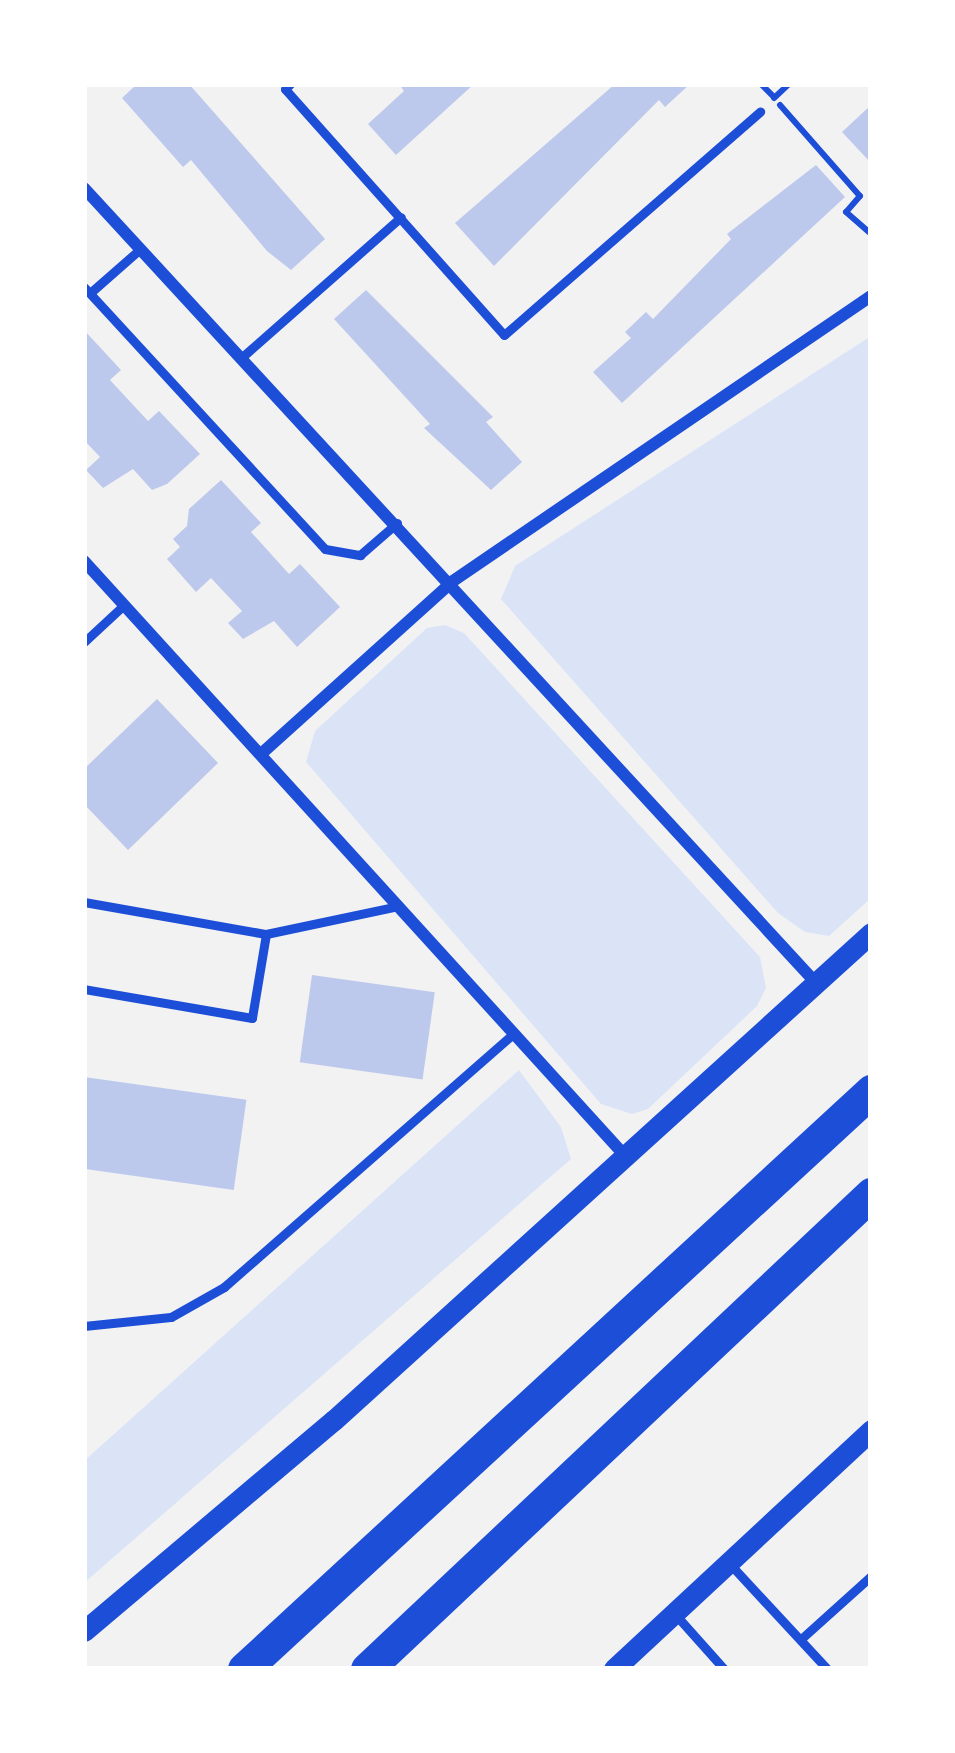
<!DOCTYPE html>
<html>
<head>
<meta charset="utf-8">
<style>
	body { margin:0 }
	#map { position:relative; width:955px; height:1753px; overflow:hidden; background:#f2f2f2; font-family:"Zilla Slab",serif }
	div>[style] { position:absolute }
	.green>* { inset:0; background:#dbe4f7 }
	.building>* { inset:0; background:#bdc9ec; transform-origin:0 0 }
	.path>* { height:6px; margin:-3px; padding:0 3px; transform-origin:3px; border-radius:3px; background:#1d4ed8 }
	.service>* { height:9px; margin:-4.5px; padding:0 4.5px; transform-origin:4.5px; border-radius:4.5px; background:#1d4ed8 }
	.minor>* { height:12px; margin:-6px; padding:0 6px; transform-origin:6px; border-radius:6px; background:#1d4ed8 }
	.tertiary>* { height:21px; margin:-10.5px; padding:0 10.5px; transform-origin:10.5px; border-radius:10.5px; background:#1d4ed8 }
	.motorway>* { height:33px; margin:-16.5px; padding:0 16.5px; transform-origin:16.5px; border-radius:16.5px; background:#1d4ed8 }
	span { translate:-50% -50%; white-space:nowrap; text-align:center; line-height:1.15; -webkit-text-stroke:9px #fff; paint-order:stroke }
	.frame { position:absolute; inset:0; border:87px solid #fff; pointer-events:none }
</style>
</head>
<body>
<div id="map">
	<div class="green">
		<i style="clip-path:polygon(871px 336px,871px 898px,829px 936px,805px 932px,778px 913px,501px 599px,515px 566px)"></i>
		<i style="clip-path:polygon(445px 625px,464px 633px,760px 957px,766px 988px,757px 1006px,648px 1109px,632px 1114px,601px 1104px,306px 762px,315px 731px,427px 628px)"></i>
		<i style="clip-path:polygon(519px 1070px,561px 1127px,571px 1159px,84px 1583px,84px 1461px)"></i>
	</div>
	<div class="building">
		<i style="clip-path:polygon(137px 84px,189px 84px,325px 239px,291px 270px,267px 251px,191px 160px,183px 167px,122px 98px)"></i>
		<i style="clip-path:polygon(399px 84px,474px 84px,396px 155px,368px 124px,404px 91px)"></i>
		<i style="clip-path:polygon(615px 84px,690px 84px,665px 107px,659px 100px,494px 266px,455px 223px)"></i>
		<i style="clip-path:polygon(871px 105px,871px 163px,842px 132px)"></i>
		<i style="clip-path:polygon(816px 165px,845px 197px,622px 403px,593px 372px,631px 338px,625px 332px,646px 312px,653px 319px,731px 239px,727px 234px)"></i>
		<i style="clip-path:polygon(366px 290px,493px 417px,486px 422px,522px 462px,491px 490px,424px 428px,430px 424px,334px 319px)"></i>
		<i style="clip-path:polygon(84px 330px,121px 370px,110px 380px,148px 421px,159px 411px,200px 454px,167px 484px,152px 490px,133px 469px,103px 488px,86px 470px,100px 457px,84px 440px)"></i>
		<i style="clip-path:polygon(221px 480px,261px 523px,251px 532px,289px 574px,300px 564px,340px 607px,297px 647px,274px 621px,243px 639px,228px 623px,242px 611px,211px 578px,196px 592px,167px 559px,180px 547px,173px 539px,187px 526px,189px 509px)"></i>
		<i style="clip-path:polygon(157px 699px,218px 763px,128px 850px,84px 804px,84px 769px)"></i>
		<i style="left:312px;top:975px;width:124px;height:88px;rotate:8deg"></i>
		<i style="left:84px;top:1077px;width:164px;height:91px;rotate:8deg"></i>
	</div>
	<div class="path">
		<i style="left:761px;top:84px;width:16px;rotate:45deg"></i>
		<i style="left:774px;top:98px;width:21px;rotate:-43deg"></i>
		<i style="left:780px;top:105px;width:121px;rotate:48.7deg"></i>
		<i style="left:860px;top:196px;width:21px;rotate:131deg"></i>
		<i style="left:846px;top:212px;width:33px;rotate:41deg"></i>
	</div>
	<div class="service">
		<i style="left:290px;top:84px;width:7px;rotate:135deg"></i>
		<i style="left:285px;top:89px;width:329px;rotate:48.3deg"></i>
		<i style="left:504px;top:335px;width:340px;rotate:-41.1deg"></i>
		<i style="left:84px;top:287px;width:356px;rotate:47.4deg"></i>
		<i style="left:325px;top:549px;width:36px;rotate:10deg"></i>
		<i style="left:360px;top:555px;width:49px;rotate:-40.9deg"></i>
		<i style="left:90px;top:293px;width:67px;rotate:-41.3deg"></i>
		<i style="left:241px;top:358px;width:213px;rotate:-41.4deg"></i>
		<i style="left:84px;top:642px;width:54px;rotate:-42.8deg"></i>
		<i style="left:84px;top:902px;width:185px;rotate:10deg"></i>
		<i style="left:266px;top:934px;width:85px;rotate:99.5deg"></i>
		<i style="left:252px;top:1018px;width:170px;rotate:-170.2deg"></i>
		<i style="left:266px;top:934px;width:136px;rotate:-11.9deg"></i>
		<i style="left:84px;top:1326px;width:87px;rotate:-5.9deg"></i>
		<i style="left:171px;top:1317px;width:61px;rotate:-29.5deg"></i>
		<i style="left:224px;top:1287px;width:386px;rotate:-41.2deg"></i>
		<i style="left:729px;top:1563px;width:144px;rotate:47.2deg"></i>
		<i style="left:674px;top:1613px;width:75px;rotate:48.2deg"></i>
		<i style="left:801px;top:1639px;width:94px;rotate:-42deg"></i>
	</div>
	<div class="minor">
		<i style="left:84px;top:188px;width:1082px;rotate:47.36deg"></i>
		<i style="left:84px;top:561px;width:807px;rotate:47.71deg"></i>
		<i style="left:261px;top:754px;width:258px;rotate:-42deg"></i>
		<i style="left:453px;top:581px;width:506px;rotate:-34.29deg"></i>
	</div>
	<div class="tertiary">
		<i style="left:84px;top:1631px;width:327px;rotate:-40.2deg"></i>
		<i style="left:334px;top:1420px;width:725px;rotate:-42.2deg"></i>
		<i style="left:614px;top:1669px;width:351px;rotate:-42.9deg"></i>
	</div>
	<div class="motorway">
		<i style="left:244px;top:1669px;width:853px;rotate:-42.67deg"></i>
		<i style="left:367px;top:1669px;width:693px;rotate:-43.3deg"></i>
	</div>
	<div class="frame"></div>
</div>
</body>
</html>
